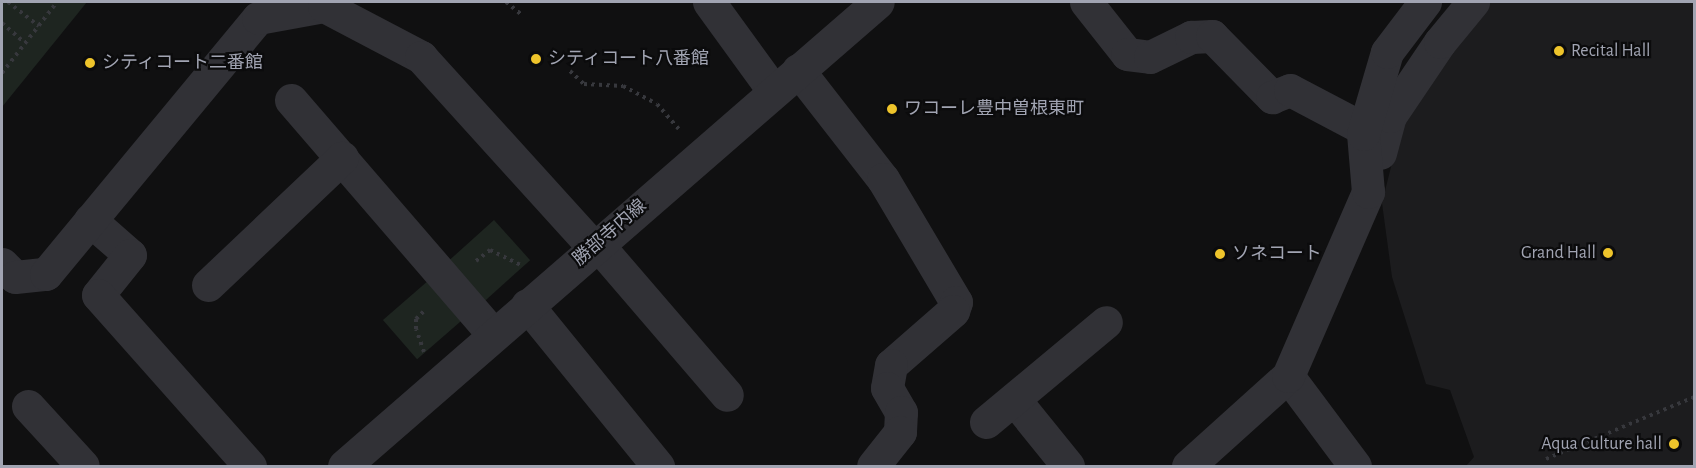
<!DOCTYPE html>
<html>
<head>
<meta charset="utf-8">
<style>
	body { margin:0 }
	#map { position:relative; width:1696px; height:468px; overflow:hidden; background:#101011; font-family:"Alegreya Sans","Noto Sans JP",sans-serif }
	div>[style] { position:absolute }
	.built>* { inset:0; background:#1c1c1e }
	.green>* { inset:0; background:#1e2520; transform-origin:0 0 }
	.path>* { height:4px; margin-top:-2px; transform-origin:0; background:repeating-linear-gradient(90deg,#37383d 0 3px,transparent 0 7.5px) }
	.minor>* { height:33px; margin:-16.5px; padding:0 16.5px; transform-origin:16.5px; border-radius:16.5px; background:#313136 }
	.dots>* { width:16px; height:16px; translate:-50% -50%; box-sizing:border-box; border:3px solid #0b0b0c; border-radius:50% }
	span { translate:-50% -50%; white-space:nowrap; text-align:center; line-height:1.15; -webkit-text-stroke:4.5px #0b0b0c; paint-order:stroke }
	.poi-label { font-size:18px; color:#a1a4b2 }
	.left { translate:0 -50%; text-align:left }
	.right { translate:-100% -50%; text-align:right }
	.street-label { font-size:18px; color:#a1a4b2 }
	.frame { position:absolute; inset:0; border:3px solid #a1a4b2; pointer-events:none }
</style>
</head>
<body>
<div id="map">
	<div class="built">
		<i style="clip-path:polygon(1491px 2px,1694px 2px,1694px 466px,1466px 466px,1474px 457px,1450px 390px,1426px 384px,1392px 277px,1382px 203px,1402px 123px,1430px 78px)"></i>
	</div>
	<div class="green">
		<i style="clip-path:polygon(2px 2px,87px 2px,2px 107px)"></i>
		<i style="left:494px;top:220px;width:54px;height:67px;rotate:48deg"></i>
		<i style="left:429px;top:280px;width:52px;height:61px;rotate:49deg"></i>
	</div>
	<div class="path">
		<i style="left:8px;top:2px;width:39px;rotate:38deg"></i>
		<i style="left:506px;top:2px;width:22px;rotate:39deg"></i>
		<i style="left:2px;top:23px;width:30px;rotate:41deg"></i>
		<i style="left:570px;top:71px;width:19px;rotate:43deg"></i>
		<i style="left:584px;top:84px;width:39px;rotate:3deg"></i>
		<i style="left:623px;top:86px;width:38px;rotate:28deg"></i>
		<i style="left:657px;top:104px;width:33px;rotate:49deg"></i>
		<i style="left:2px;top:73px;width:90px;rotate:-52.2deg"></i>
		<i style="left:476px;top:261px;width:18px;rotate:-38deg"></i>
		<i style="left:490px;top:250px;width:37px;rotate:26deg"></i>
		<i style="left:424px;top:352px;width:24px;rotate:-109deg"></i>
		<i style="left:416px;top:329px;width:10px;rotate:-90deg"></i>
		<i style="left:416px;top:319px;width:14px;rotate:-45deg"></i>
		<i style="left:1546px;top:459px;width:160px;rotate:-22.7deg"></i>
	</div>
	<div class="minor">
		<i style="left:709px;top:2px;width:109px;rotate:54deg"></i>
		<i style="left:1086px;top:2px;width:66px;rotate:51.7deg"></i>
		<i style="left:1127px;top:54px;width:23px;rotate:7deg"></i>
		<i style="left:1150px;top:57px;width:46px;rotate:-26deg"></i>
		<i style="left:1191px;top:37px;width:21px;rotate:-3deg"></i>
		<i style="left:1212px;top:36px;width:86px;rotate:45.5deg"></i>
		<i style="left:1272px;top:97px;width:19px;rotate:-21deg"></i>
		<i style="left:1290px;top:90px;width:84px;rotate:27.8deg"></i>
		<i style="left:798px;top:70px;width:138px;rotate:52.1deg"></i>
		<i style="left:883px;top:179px;width:143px;rotate:59.3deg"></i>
		<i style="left:956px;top:302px;width:9px;rotate:108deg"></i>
		<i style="left:953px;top:311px;width:82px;rotate:138.9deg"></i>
		<i style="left:891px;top:365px;width:23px;rotate:100deg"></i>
		<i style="left:887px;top:388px;width:28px;rotate:60deg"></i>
		<i style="left:901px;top:412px;width:20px;rotate:93deg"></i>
		<i style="left:900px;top:432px;width:43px;rotate:128.5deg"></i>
		<i style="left:291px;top:100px;width:309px;rotate:49.2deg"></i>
		<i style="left:1380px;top:153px;width:38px;rotate:-75deg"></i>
		<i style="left:1390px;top:116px;width:89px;rotate:-56deg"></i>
		<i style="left:1440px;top:42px;width:52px;rotate:-50.5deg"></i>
		<i style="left:90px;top:220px;width:53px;rotate:41.2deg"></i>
		<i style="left:130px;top:255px;width:51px;rotate:128.7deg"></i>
		<i style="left:98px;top:295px;width:229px;rotate:48.4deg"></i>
		<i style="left:597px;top:244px;width:199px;rotate:49.3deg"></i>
		<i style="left:2px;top:264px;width:18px;rotate:45deg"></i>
		<i style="left:15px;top:277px;width:31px;rotate:-6deg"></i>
		<i style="left:46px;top:274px;width:332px;rotate:-50.4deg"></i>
		<i style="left:258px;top:18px;width:67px;rotate:-10.3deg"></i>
		<i style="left:324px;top:6px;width:110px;rotate:27.7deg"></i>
		<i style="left:421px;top:57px;width:256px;rotate:47.8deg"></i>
		<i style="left:208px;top:285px;width:185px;rotate:-43.5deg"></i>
		<i style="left:527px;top:305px;width:208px;rotate:50.9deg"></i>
		<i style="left:1288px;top:376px;width:112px;rotate:53.3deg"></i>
		<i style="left:1014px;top:399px;width:86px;rotate:51.1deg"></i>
		<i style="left:28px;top:406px;width:81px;rotate:47.5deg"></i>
		<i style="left:986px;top:422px;width:156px;rotate:-39.8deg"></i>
		<i style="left:344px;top:466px;width:707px;rotate:-40.99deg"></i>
		<i style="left:1188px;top:466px;width:135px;rotate:-42deg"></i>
		<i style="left:1288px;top:376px;width:201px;rotate:-66.5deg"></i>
		<i style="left:1368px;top:192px;width:58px;rotate:-94.9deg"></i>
		<i style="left:1363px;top:134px;width:85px;rotate:-73.7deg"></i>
		<i style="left:1387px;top:52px;width:63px;rotate:-52.8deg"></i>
	</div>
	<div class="dots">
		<i style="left:1559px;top:51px;background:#eec42b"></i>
		<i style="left:536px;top:59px;background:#eec42b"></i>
		<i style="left:90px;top:63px;background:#eec42b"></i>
		<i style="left:892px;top:109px;background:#eec42b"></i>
		<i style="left:1608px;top:253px;background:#eec42b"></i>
		<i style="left:1220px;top:254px;background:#eec42b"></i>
		<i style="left:1674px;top:444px;background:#eec42b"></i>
	</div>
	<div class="poi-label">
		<span class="left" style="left:1571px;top:51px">Recital Hall</span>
		<span class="left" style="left:548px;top:59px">シティコート八番館</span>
		<span class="left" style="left:102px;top:63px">シティコート二番館</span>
		<span class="left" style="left:904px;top:109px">ワコーレ豊中曽根東町</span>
		<span class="right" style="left:1596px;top:253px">Grand Hall</span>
		<span class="left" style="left:1232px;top:254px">ソネコート</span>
		<span class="right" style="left:1662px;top:444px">Aqua Culture hall</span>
	</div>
	<div class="street-label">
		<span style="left:610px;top:233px;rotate:-41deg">勝部寺内線</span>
	</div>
	<div class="frame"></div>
</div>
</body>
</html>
